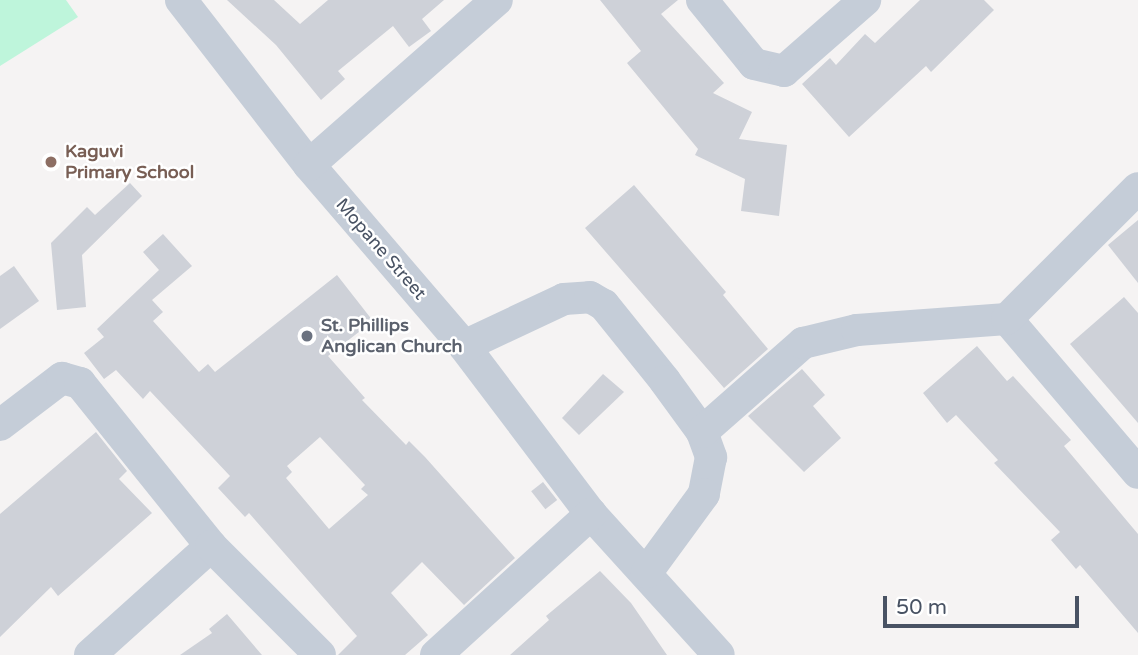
<!DOCTYPE html>
<html>
<head>
<meta charset="utf-8">
<style>
	body { margin:0 }
	#map { position:relative; width:1138px; height:655px; overflow:hidden; background:#f5f3f3; font-family:"Varela Round",sans-serif }
	div>[style] { position:absolute }
	.green>* { inset:0; background:#bef5db }
	.building>* { inset:0; background:#ced1d8; transform-origin:0 0 }
	.street>* { height:32px; margin:-16px; padding:0 16px; transform-origin:16px; border-radius:16px; background:#c5cdd8 }
	.dots>* { width:19px; height:19px; translate:-50% -50%; box-sizing:border-box; border:4px solid #fff; border-radius:50% }
	span { translate:-50% -50%; white-space:nowrap; text-align:center; line-height:1.15; -webkit-text-stroke:5px #fff; paint-order:stroke }
	.education-label { font-size:18px; color:#785e54; font-weight:700 }
	.left { translate:0 -50%; text-align:left }
	.street-label { font-size:18px; color:#485263 }
	.worship-label { font-size:18px; color:#5b616d; font-weight:700 }
	.scale { position:absolute; left:883px; top:596px; width:196px; height:32px; box-sizing:border-box; border:4px solid #485263; border-top:0; padding-left:9px; font-size:21px; line-height:24px; white-space:nowrap; color:#485263; -webkit-text-stroke:5px #fff; paint-order:stroke }
</style>
</head>
<body>
<div id="map">
	<div class="green">
		<i style="clip-path:polygon(0 0,66px 0,78px 17px,0 66px)"></i>
	</div>
	<div class="building">
		<i style="clip-path:polygon(227px 0,274px 0,300px 24px,328px 0,444px 0,422px 19px,431px 31px,409px 47px,393px 26px,338px 71px,345px 79px,321px 100px,276px 45px)"></i>
		<i style="clip-path:polygon(600px 0,678px 0,661px 14px,724px 83px,713px 93px,752px 112px,739px 139px,787px 145px,779px 216px,741px 211px,745px 179px,695px 155px,698px 149px,627px 63px,641px 51px)"></i>
		<i style="clip-path:polygon(920px 0,984px 0,994px 10px,931px 72px,926px 66px,849px 137px,802px 84px,830px 58px,836px 65px,865px 34px,875px 43px)"></i>
		<i style="clip-path:polygon(130px 183px,142px 196px,82px 255px,86px 307px,57px 310px,51px 243px,87px 207px,95px 215px)"></i>
		<i style="clip-path:polygon(634px 185px,726px 292px,723px 295px,768px 349px,724px 388px,585px 228px)"></i>
		<i style="clip-path:polygon(1138px 220px,1138px 283px,1108px 245px)"></i>
		<i style="clip-path:polygon(evenodd,163px 234px,192px 266px,152px 300px,163px 312px,153px 321px,199px 372px,208px 364px,215px 372px,337px 275px,373px 321px,328px 356px,365px 398px,362px 400px,406px 445px,409px 441px,425px 457px,515px 558px,464px 605px,422px 562px,391px 593px,428px 635px,405px 655px,338px 655px,357px 636px,249px 513px,245px 517px,218px 488px,230px 476px,150px 391px,143px 399px,116px 370px,104px 379px,84px 353px,104px 337px,97px 329px,159px 270px,143px 252px,163px 234px,320px 437px,365px 485px,361px 489px,368px 495px,329px 529px,286px 478px,292px 472px,287px 466px,320px 437px)"></i>
		<i style="clip-path:polygon(14px 266px,39px 301px,0 329px,0 276px)"></i>
		<i style="clip-path:polygon(1124px 297px,1138px 313px,1138px 423px,1070px 344px)"></i>
		<i style="clip-path:polygon(977px 346px,1007px 381px,1013px 376px,1071px 440px,1064px 446px,1138px 534px,1138px 633px,1080px 565px,1076px 569px,1051px 540px,1060px 532px,994px 463px,998px 460px,956px 415px,947px 423px,923px 393px)"></i>
		<i style="clip-path:polygon(802px 369px,825px 395px,813px 406px,841px 438px,804px 472px,748px 416px)"></i>
		<i style="clip-path:polygon(603px 374px,624px 392px,579px 435px,562px 418px)"></i>
		<i style="clip-path:polygon(96px 432px,127px 471px,119px 479px,152px 513px,58px 596px,51px 587px,0 637px,0 514px)"></i>
		<i style="left:543px;top:482px;width:23px;height:15px;rotate:52deg"></i>
		<i style="clip-path:polygon(600px 571px,631px 603px,667px 655px,510px 655px,549px 620px,546px 616px)"></i>
		<i style="clip-path:polygon(227px 614px,262px 655px,180px 655px,212px 633px,209px 629px)"></i>
	</div>
	<div class="street">
		<i style="left:181px;top:0;width:209px;rotate:52.2deg"></i>
		<i style="left:309px;top:165px;width:238px;rotate:49.4deg"></i>
		<i style="left:464px;top:346px;width:211px;rotate:52.9deg"></i>
		<i style="left:591px;top:514px;width:190px;rotate:47.8deg"></i>
		<i style="left:702px;top:0;width:82px;rotate:50.9deg"></i>
		<i style="left:754px;top:64px;width:31px;rotate:13deg"></i>
		<i style="left:784px;top:71px;width:108px;rotate:-41.2deg"></i>
		<i style="left:309px;top:165px;width:250px;rotate:-41.3deg"></i>
		<i style="left:1007px;top:319px;width:202px;rotate:49.6deg"></i>
		<i style="left:464px;top:346px;width:110px;rotate:-25.2deg"></i>
		<i style="left:564px;top:299px;width:26px;rotate:-4deg"></i>
		<i style="left:590px;top:297px;width:16px;rotate:30deg"></i>
		<i style="left:604px;top:305px;width:97px;rotate:51.2deg"></i>
		<i style="left:665px;top:381px;width:63px;rotate:54deg"></i>
		<i style="left:702px;top:432px;width:27px;rotate:70deg"></i>
		<i style="left:711px;top:457px;width:38px;rotate:101deg"></i>
		<i style="left:704px;top:494px;width:97px;rotate:126.2deg"></i>
		<i style="left:0;top:425px;width:78px;rotate:-37.2deg"></i>
		<i style="left:62px;top:378px;width:19px;rotate:16deg"></i>
		<i style="left:80px;top:383px;width:209px;rotate:51.2deg"></i>
		<i style="left:702px;top:432px;width:135px;rotate:-41.4deg"></i>
		<i style="left:803px;top:343px;width:56px;rotate:-13.5deg"></i>
		<i style="left:857px;top:330px;width:150px;rotate:-4.2deg"></i>
		<i style="left:1007px;top:319px;width:185px;rotate:-45deg"></i>
		<i style="left:90px;top:655px;width:163px;rotate:-42deg"></i>
		<i style="left:211px;top:546px;width:154px;rotate:45deg"></i>
		<i style="left:436px;top:655px;width:210px;rotate:-42.3deg"></i>
	</div>
	<div class="dots">
		<i style="left:51px;top:162px;background:#8d6e63"></i>
		<i style="left:307px;top:336px;background:#6b7280"></i>
	</div>
	<div class="education-label">
		<span class="left" style="left:65px;top:162px">Kaguvi<br>Primary School</span>
	</div>
	<div class="street-label">
		<span style="left:381px;top:249px;rotate:49deg">Mopane Street</span>
	</div>
	<div class="worship-label">
		<span class="left" style="left:321px;top:336px">St. Phillips<br>Anglican Church</span>
	</div>
	<div class="scale">50 m</div>
</div>
</body>
</html>
